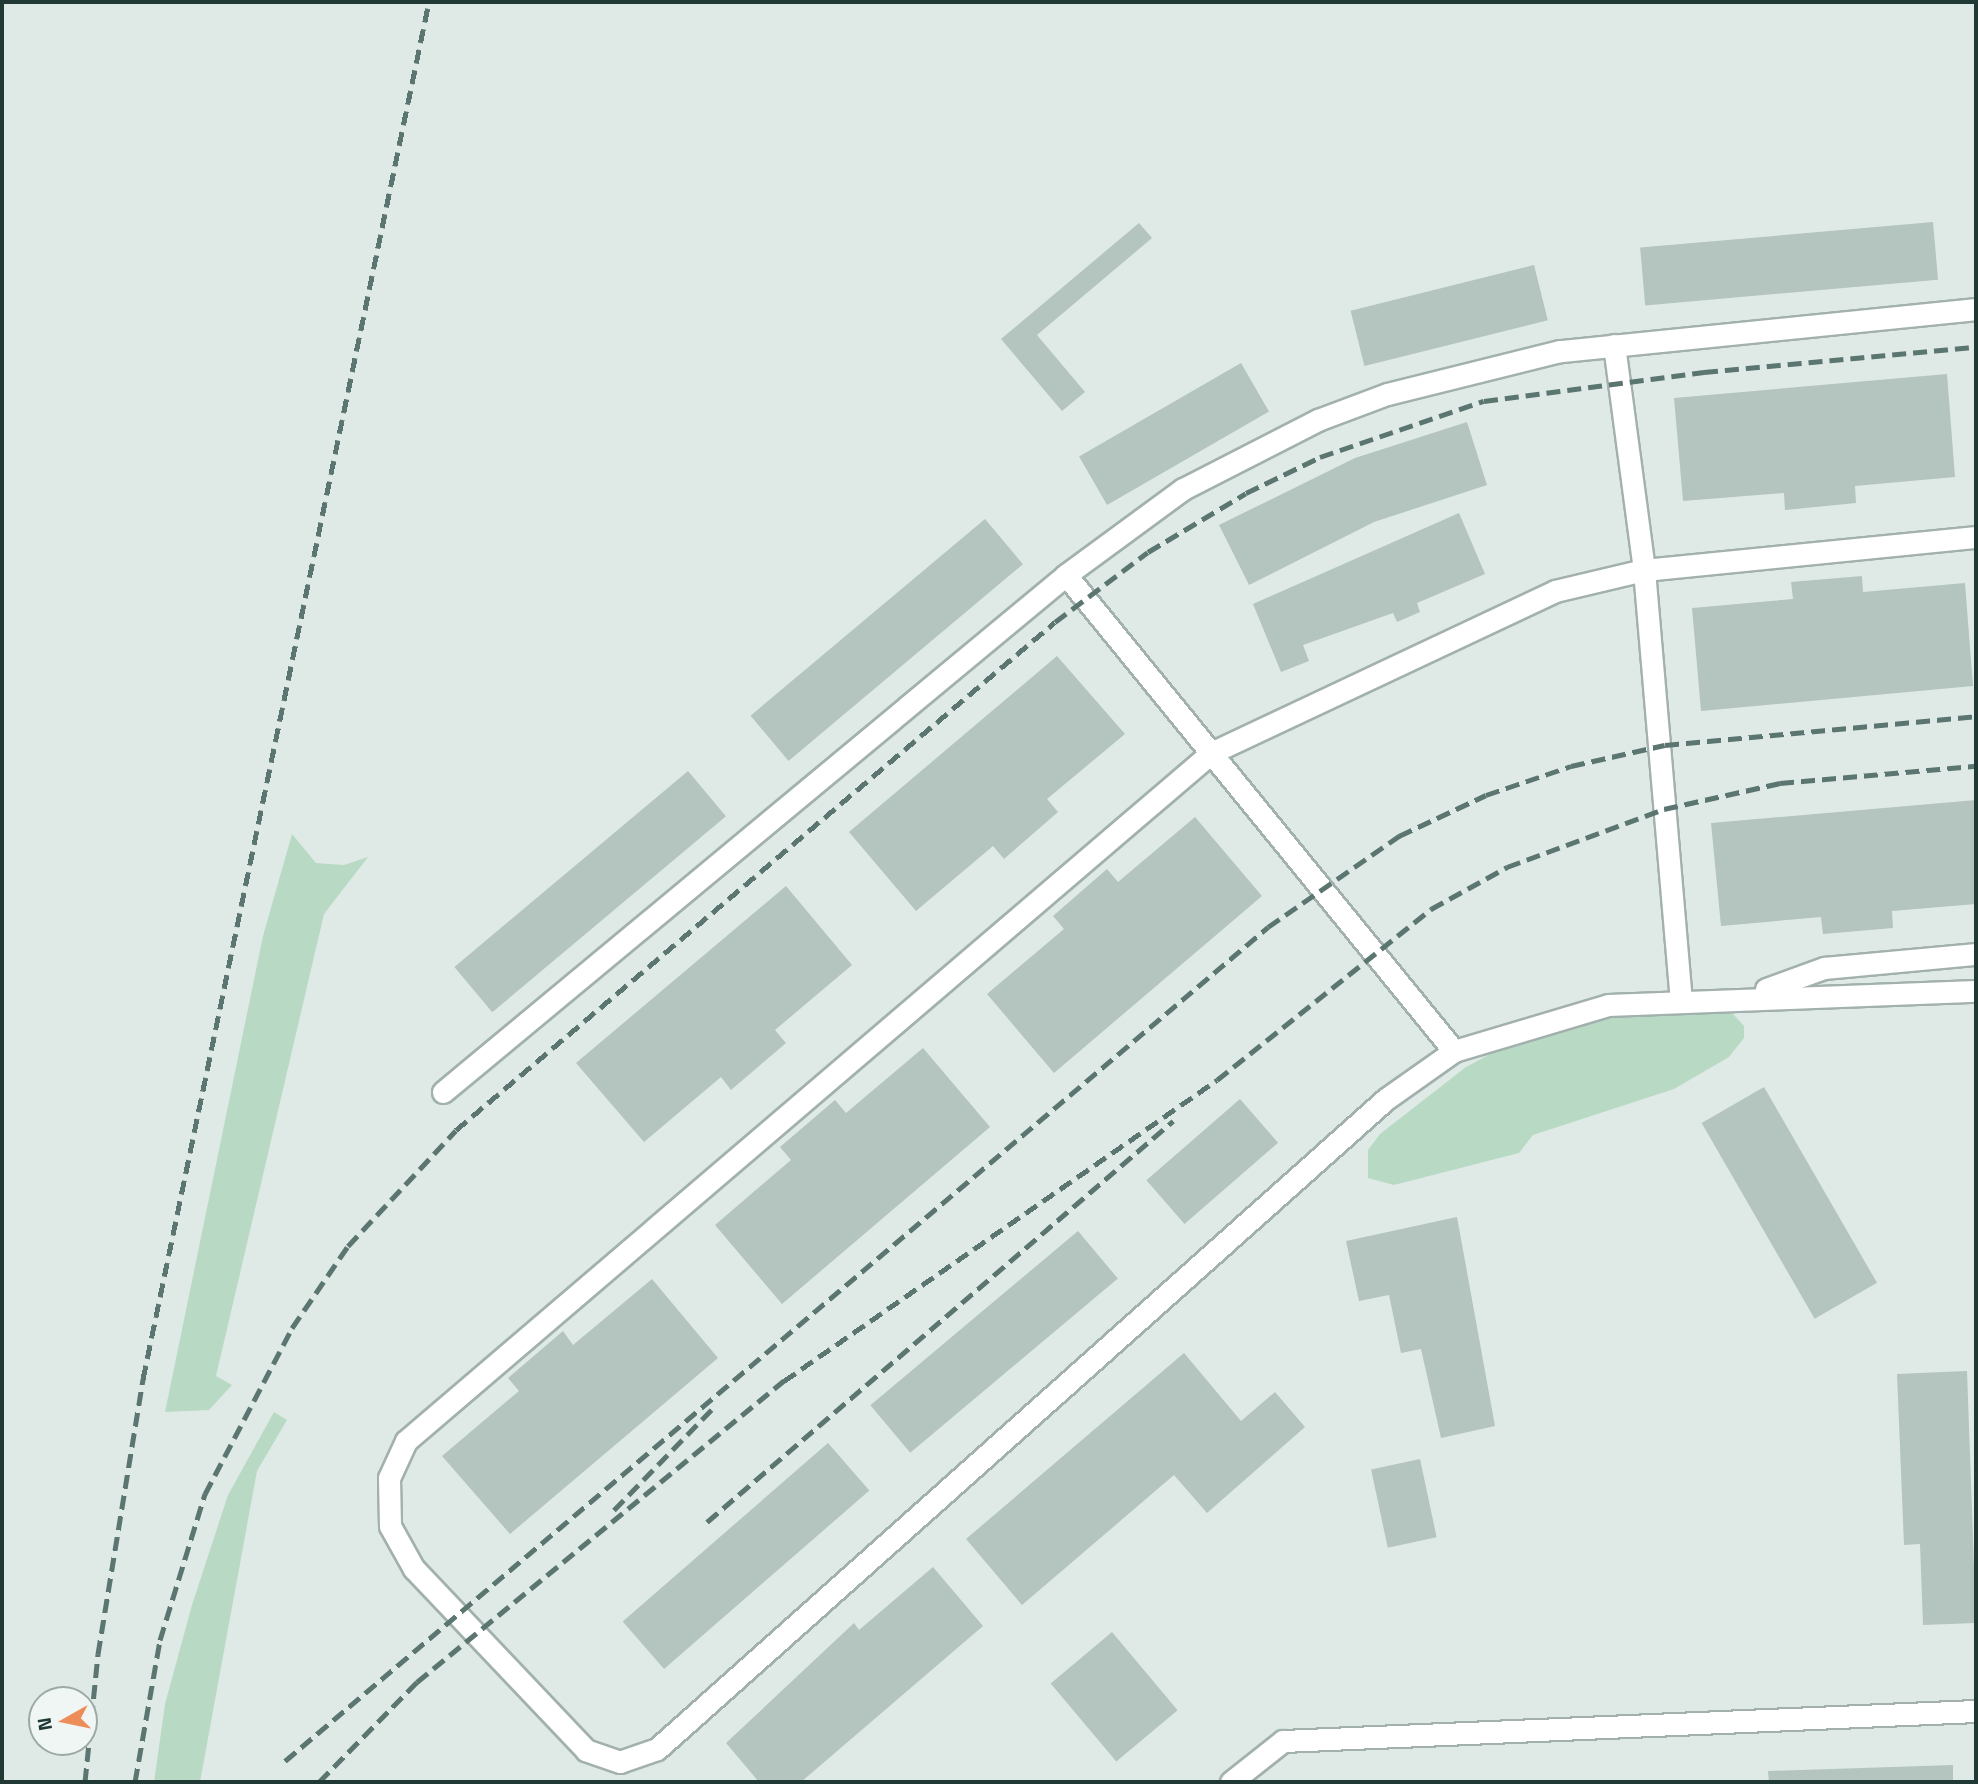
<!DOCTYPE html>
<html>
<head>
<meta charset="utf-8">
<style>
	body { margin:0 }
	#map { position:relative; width:1978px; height:1784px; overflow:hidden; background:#dfeae6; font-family:"Titillium Web",sans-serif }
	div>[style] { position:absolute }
	.green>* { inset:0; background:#b8dac5 }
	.building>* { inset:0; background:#b4c4bf; transform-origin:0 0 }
	.roads { filter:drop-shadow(2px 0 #a2b1ad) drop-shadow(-2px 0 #a2b1ad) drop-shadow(0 2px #a2b1ad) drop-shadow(0 -2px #a2b1ad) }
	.minor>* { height:21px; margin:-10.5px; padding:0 10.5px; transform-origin:10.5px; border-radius:10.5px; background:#fff }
	.rail>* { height:5px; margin-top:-2.5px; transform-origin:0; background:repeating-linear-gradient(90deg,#5b7570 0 14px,transparent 0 21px) }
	span { translate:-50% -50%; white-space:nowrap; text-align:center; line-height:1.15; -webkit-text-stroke:5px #eff6f3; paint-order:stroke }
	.frame { position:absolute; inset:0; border:4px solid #203935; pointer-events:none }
	.north { position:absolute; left:28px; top:1686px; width:70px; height:70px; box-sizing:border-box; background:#eff6f3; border:2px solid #9caaa7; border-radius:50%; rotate:261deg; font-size:19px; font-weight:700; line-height:28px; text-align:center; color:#203935 }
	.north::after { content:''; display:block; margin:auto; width:24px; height:32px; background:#ed8d59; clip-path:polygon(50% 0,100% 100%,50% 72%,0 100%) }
</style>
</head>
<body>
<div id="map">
	<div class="green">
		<i style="clip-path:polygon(292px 834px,316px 863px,344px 865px,368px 857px,324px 914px,216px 1376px,232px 1385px,209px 1410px,165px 1412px,263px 936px)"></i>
		<i style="clip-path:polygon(1627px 1012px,1733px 1014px,1744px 1026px,1744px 1038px,1729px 1057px,1674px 1089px,1533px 1135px,1519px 1153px,1394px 1185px,1368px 1178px,1368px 1150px,1380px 1134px,1466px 1067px,1515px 1041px)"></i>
		<i style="clip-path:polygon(274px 1412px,287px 1420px,257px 1471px,200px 1782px,154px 1782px,165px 1704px,192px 1605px,228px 1495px)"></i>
	</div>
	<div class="building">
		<i style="left:1933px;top:222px;width:58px;height:294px;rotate:85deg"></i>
		<i style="clip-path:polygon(1139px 223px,1152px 238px,1037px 335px,1085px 392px,1062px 411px,1001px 339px)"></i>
		<i style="left:1534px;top:265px;width:57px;height:189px;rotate:76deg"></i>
		<i style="left:1241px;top:363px;width:56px;height:187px;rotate:60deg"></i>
		<i style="clip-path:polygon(1947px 374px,1955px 477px,1855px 486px,1856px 503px,1785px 510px,1784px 493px,1683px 501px,1674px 398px)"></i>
		<i style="clip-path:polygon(1467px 422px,1487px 485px,1374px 522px,1249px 585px,1219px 525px,1355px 458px)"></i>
		<i style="clip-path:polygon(1459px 513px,1485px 574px,1417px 603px,1420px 612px,1397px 622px,1393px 613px,1303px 645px,1309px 661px,1281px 672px,1253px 604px)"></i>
		<i style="left:985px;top:519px;width:59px;height:306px;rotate:50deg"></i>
		<i style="clip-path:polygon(1862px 576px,1863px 592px,1965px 583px,1973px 686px,1701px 711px,1692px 608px,1793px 599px,1791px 582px)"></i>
		<i style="clip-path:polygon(1057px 656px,1125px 734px,1047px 799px,1058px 812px,1004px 859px,993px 846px,916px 911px,849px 832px)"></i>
		<i style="left:688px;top:771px;width:59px;height:305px;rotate:50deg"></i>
		<i style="clip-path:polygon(1976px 800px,1976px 904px,1892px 911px,1893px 928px,1823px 934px,1821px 917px,1721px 926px,1711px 823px)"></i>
		<i style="clip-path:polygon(1195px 817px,1262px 896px,1054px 1073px,987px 994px,1064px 929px,1053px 916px,1107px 869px,1118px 882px)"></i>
		<i style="clip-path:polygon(786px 886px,852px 965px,775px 1030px,786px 1043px,731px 1090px,721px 1077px,644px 1142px,576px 1063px)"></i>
		<i style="clip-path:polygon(923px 1048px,990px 1127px,782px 1304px,715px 1225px,791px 1160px,780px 1147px,835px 1100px,846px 1113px)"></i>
		<i style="left:1764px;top:1087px;width:226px;height:72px;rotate:60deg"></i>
		<i style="left:1240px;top:1099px;width:58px;height:124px;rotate:49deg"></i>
		<i style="clip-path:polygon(1457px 1217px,1495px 1426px,1441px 1438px,1421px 1349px,1401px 1353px,1389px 1295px,1359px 1301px,1346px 1241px)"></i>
		<i style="left:1078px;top:1231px;width:62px;height:271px;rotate:50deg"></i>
		<i style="clip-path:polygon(652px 1279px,718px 1358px,510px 1534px,442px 1456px,519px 1391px,508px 1378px,563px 1331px,573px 1345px)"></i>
		<i style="clip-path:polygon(1184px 1353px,1241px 1421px,1275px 1392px,1305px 1427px,1207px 1513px,1174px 1475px,1022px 1605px,966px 1539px)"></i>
		<i style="clip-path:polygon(1967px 1371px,1976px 1623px,1923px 1625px,1920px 1544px,1904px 1545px,1897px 1374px)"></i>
		<i style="left:828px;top:1443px;width:63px;height:272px;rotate:49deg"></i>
		<i style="left:1420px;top:1459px;width:80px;height:50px;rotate:78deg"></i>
		<i style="clip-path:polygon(933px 1567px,983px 1626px,801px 1782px,759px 1782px,726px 1743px,854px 1623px,859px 1630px)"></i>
		<i style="left:1112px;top:1632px;width:102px;height:80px;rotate:50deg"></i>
		<i style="clip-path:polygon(1953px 1765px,1953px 1782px,1769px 1782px,1768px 1771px)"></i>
	</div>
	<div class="roads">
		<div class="minor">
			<i style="left:1976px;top:309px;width:418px;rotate:174.2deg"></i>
			<i style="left:1560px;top:351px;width:178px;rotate:166deg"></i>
			<i style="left:1387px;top:394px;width:74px;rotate:159.4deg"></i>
			<i style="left:1318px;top:420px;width:152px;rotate:152.9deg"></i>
			<i style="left:1183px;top:489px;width:145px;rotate:143.7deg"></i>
			<i style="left:1066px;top:575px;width:614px;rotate:50.82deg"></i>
			<i style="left:1454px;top:1051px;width:161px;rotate:-16.6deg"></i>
			<i style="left:1608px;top:1005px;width:368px;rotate:-2.2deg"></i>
			<i style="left:1614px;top:345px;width:227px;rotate:82.4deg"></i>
			<i style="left:1644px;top:570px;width:432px;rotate:85.1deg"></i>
			<i style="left:1766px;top:989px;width:62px;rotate:-19.9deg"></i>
			<i style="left:1824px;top:968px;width:153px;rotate:-5.3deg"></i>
			<i style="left:1454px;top:1051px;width:83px;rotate:144.8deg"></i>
			<i style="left:1386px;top:1099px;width:977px;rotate:138.28deg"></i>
			<i style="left:657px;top:1749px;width:39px;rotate:161deg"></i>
			<i style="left:620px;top:1762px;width:36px;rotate:-161deg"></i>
			<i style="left:586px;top:1750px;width:250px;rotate:-133.5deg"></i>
			<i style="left:414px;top:1569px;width:49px;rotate:-119.2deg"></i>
			<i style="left:390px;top:1526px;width:48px;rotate:-91.2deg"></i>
			<i style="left:389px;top:1478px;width:41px;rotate:-65.3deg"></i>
			<i style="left:406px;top:1441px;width:1059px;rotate:-40.52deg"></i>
			<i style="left:1211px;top:753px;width:380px;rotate:-25.2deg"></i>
			<i style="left:1555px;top:591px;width:91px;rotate:-13.3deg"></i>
			<i style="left:1644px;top:570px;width:334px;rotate:-5.7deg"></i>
			<i style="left:443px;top:1092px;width:810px;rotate:-39.69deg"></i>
			<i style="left:1231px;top:1782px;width:66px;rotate:-38.3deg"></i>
			<i style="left:1283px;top:1741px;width:694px;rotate:-2.48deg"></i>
		</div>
	</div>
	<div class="rail">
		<i style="left:614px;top:1510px;width:146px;rotate:-45.8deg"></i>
		<i style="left:707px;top:1522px;width:615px;rotate:-40.71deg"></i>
		<i style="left:285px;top:1761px;width:1289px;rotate:-40.31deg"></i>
		<i style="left:1268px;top:927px;width:160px;rotate:-34.8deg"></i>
		<i style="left:1399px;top:836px;width:96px;rotate:-25.2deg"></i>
		<i style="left:1486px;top:795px;width:90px;rotate:-18.8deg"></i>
		<i style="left:1571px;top:766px;width:96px;rotate:-12.6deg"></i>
		<i style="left:1665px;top:745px;width:312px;rotate:-5.3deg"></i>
		<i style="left:85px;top:1782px;width:129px;rotate:-84.2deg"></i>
		<i style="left:98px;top:1654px;width:279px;rotate:-80.7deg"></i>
		<i style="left:143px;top:1379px;width:1406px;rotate:-78.27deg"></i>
		<i style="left:135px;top:1782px;width:144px;rotate:-80deg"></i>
		<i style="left:160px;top:1640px;width:153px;rotate:-72.9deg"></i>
		<i style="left:205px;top:1494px;width:187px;rotate:-62.3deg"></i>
		<i style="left:292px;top:1328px;width:99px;rotate:-55.7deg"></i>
		<i style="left:348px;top:1246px;width:158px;rotate:-47deg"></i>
		<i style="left:456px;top:1130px;width:785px;rotate:-40.3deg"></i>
		<i style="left:1055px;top:622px;width:116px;rotate:-37deg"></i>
		<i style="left:1148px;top:552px;width:114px;rotate:-31deg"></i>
		<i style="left:1246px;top:493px;width:82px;rotate:-25.9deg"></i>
		<i style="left:1320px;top:457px;width:173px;rotate:-18.9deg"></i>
		<i style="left:1484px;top:401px;width:222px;rotate:-7.5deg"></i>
		<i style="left:1704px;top:372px;width:273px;rotate:-5.3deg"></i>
		<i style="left:319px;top:1782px;width:140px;rotate:-45.6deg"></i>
		<i style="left:417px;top:1682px;width:475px;rotate:-39.4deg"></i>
		<i style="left:784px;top:1381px;width:527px;rotate:-34.81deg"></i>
		<i style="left:1217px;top:1080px;width:274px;rotate:-38.6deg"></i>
		<i style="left:1431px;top:909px;width:87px;rotate:-28.9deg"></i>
		<i style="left:1507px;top:867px;width:167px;rotate:-20.3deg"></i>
		<i style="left:1664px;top:809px;width:119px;rotate:-12.6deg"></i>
		<i style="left:1780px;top:783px;width:197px;rotate:-5deg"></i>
	</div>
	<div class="frame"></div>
	<div class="north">N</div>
</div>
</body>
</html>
